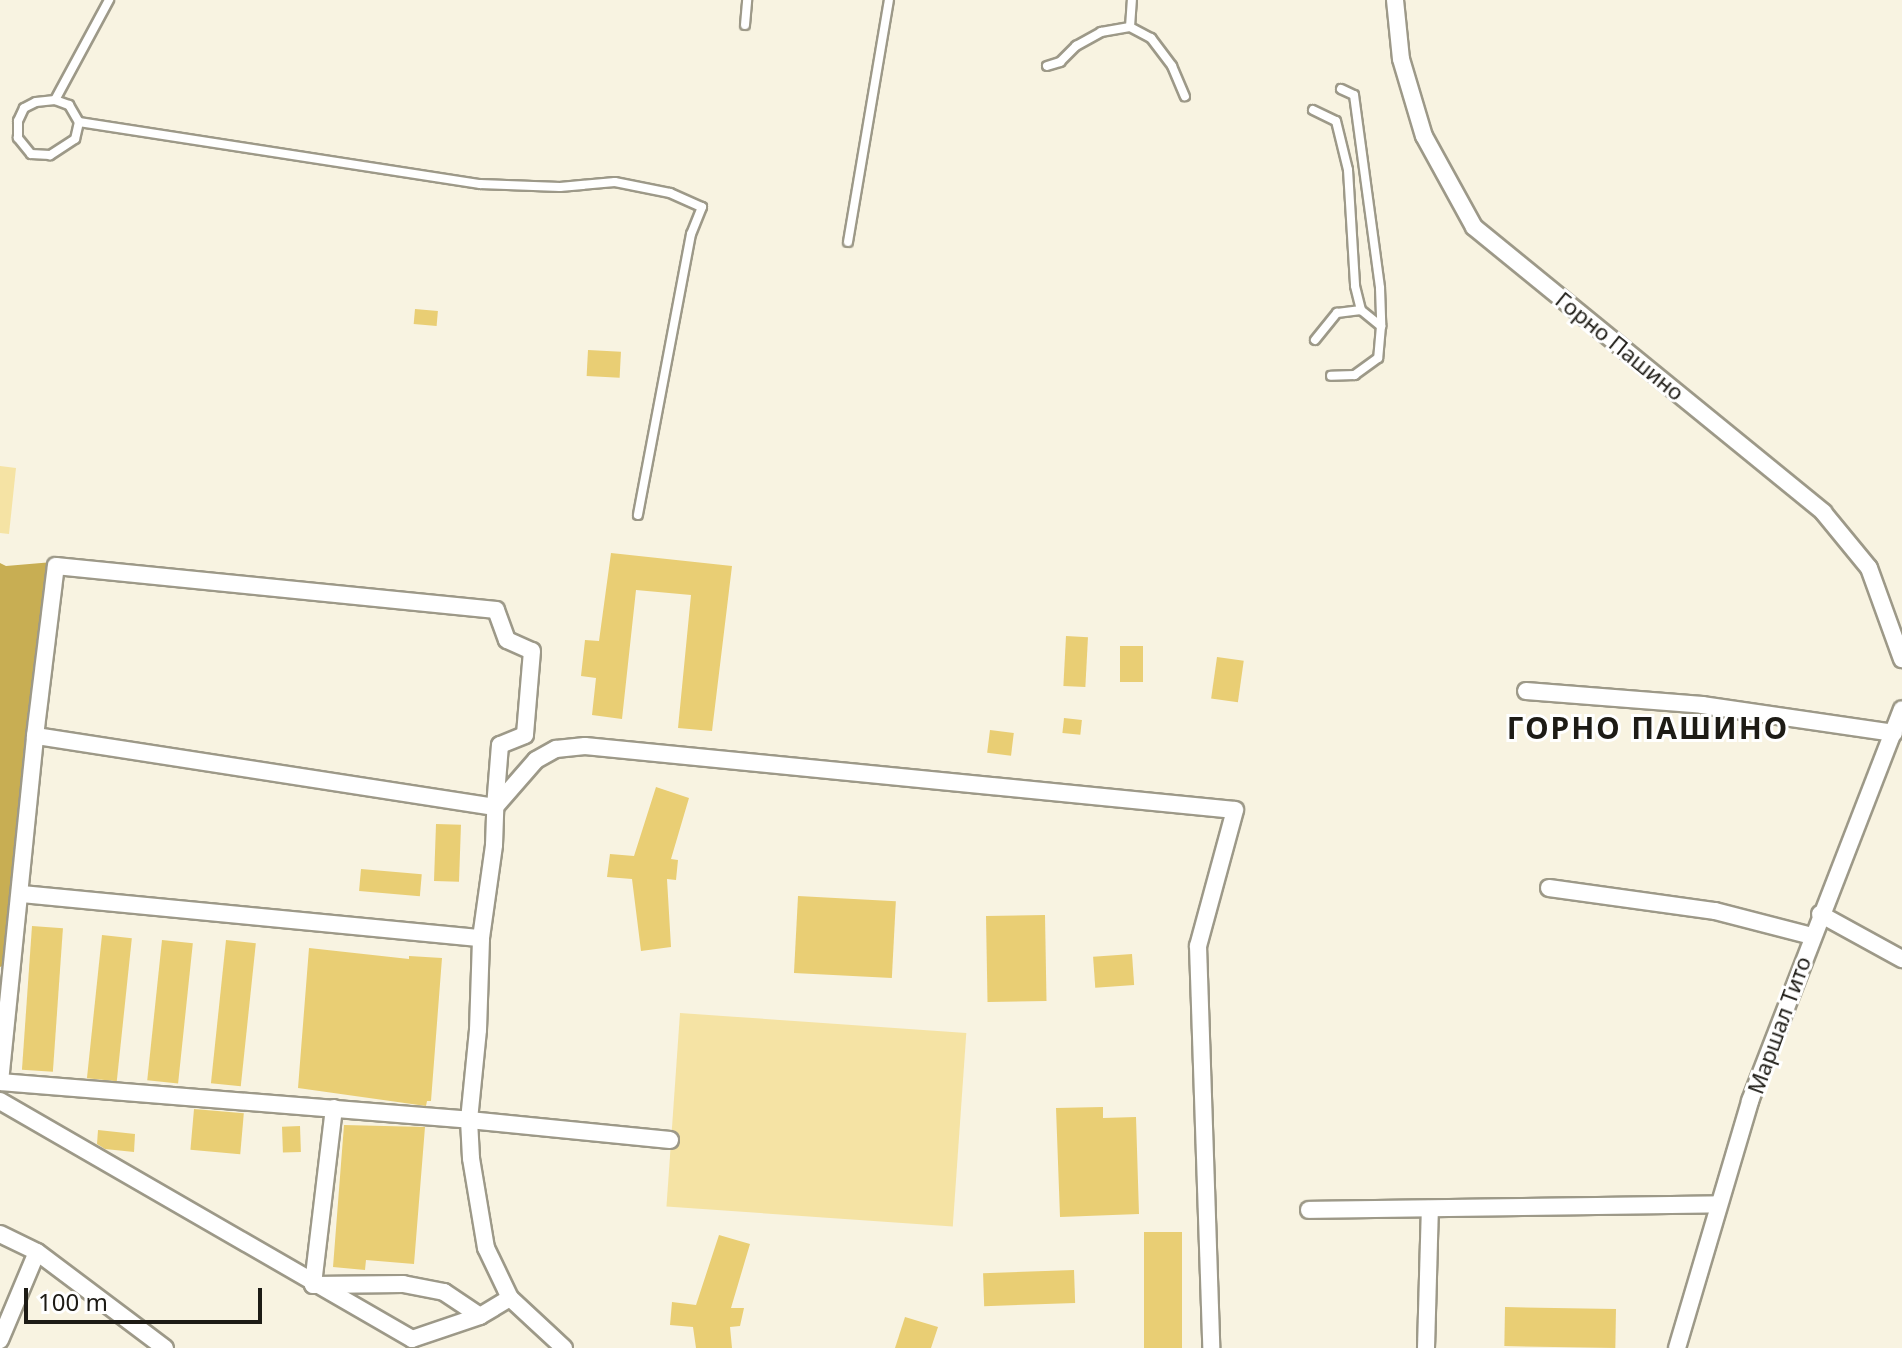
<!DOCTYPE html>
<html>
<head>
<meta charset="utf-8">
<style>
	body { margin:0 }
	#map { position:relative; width:1902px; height:1348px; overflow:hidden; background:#f8f3e1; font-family:"Noto Sans",sans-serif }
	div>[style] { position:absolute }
	.green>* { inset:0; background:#f5e3a4; transform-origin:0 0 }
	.forest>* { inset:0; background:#c8ae53 }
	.building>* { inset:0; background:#e9ce74; transform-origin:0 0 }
	.roads { filter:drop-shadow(2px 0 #9d9988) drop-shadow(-2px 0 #9d9988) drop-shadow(0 2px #9d9988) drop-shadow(0 -2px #9d9988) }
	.lane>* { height:8px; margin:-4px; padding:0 4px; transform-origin:4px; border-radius:4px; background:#fff }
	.street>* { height:16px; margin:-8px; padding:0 8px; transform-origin:8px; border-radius:8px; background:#fff }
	span { translate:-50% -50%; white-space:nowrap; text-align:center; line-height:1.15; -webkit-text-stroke:6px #fff; paint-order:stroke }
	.street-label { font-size:22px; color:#1d1b15 }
	.district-label { font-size:30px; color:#1d1b15; font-weight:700; letter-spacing:2px }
	.scale { position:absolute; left:24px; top:1288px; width:238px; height:36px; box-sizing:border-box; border:4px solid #1d1b15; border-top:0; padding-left:10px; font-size:24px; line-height:28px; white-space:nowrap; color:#1d1b15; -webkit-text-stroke:6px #fff; paint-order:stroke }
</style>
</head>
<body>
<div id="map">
	<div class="green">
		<i style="clip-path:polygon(0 466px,16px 468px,9px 534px,0 533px)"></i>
		<i style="left:680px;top:1013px;width:287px;height:194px;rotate:4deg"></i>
	</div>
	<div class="forest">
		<i style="clip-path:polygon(53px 562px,9px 963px,0 967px,0 563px,6px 566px)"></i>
	</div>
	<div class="building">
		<i style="left:415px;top:309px;width:23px;height:15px;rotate:5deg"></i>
		<i style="left:588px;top:350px;width:33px;height:26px;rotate:3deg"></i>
		<i style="clip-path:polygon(611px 553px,732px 566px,712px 731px,678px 728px,691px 595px,636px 590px,622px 719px,592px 715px,596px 678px,581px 676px,585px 640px,599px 641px)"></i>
		<i style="left:1066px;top:636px;width:22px;height:50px;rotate:3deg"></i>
		<i style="left:1120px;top:646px;width:23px;height:36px"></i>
		<i style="left:1217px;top:657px;width:27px;height:42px;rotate:8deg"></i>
		<i style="left:1064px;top:718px;width:18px;height:15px;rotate:6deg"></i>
		<i style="left:990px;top:730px;width:24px;height:23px;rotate:7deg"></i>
		<i style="clip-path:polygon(656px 787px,689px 798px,671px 859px,678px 860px,676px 880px,667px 879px,671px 947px,641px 951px,632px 879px,607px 877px,610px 854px,634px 856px)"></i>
		<i style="left:436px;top:824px;width:25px;height:57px;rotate:2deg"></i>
		<i style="left:361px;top:869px;width:61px;height:22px;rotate:5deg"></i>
		<i style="left:798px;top:896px;width:98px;height:77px;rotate:3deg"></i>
		<i style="left:1045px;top:915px;width:86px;height:59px;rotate:89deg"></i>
		<i style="left:32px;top:926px;width:31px;height:144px;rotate:4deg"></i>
		<i style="left:102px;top:935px;width:30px;height:144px;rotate:6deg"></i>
		<i style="left:162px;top:940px;width:31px;height:141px;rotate:6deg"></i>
		<i style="left:226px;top:940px;width:30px;height:144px;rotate:6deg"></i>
		<i style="clip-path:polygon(309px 948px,409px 959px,409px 956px,442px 958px,431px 1101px,427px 1101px,426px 1106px,298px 1088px)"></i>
		<i style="left:1132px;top:954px;width:31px;height:39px;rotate:86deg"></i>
		<i style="clip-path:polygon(1103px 1107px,1103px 1118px,1136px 1117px,1139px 1214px,1060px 1217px,1056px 1108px)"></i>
		<i style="left:194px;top:1109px;width:50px;height:41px;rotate:5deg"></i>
		<i style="clip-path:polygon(344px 1125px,425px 1127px,414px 1264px,366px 1260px,365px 1270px,333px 1267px)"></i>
		<i style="left:300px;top:1126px;width:26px;height:18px;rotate:88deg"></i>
		<i style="clip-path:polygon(98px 1130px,135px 1134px,134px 1152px,105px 1149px,97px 1144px)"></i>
		<i style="left:1144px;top:1232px;width:38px;height:116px"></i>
		<i style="clip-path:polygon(719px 1235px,750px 1244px,731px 1308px,744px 1308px,740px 1326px,730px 1327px,732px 1348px,696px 1348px,693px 1327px,670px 1325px,672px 1302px,696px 1305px)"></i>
		<i style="left:1074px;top:1270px;width:33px;height:91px;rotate:88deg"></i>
		<i style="left:1616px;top:1309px;width:39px;height:111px;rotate:91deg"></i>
		<i style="clip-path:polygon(905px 1317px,938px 1327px,931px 1348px,895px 1348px)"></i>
	</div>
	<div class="roads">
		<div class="lane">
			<i style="left:745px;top:25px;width:25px;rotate:-85deg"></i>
			<i style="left:1130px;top:27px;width:27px;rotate:-86deg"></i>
			<i style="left:1047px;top:66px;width:14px;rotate:-17deg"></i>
			<i style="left:1060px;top:62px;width:23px;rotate:-45deg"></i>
			<i style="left:1076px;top:46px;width:29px;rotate:-29deg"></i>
			<i style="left:1101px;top:32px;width:29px;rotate:-10deg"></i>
			<i style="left:1130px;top:27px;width:24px;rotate:28deg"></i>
			<i style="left:1151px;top:38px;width:35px;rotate:53deg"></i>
			<i style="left:1172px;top:66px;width:33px;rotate:67deg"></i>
			<i style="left:1341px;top:89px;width:14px;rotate:25deg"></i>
			<i style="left:1354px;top:95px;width:195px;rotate:82.3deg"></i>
			<i style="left:1380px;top:288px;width:38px;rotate:88deg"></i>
			<i style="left:55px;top:100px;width:15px;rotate:20deg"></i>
			<i style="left:69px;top:105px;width:20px;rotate:60deg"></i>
			<i style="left:79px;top:122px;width:17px;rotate:103deg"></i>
			<i style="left:75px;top:139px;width:30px;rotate:147deg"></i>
			<i style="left:50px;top:155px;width:19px;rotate:-177deg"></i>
			<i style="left:31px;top:154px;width:21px;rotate:-129deg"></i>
			<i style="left:18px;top:138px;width:17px;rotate:-90deg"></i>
			<i style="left:18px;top:121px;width:14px;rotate:-65deg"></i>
			<i style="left:24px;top:108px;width:13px;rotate:-27deg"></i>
			<i style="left:36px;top:102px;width:19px;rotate:-6deg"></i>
			<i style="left:55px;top:100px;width:114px;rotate:-61.6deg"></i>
			<i style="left:1313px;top:110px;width:25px;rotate:26deg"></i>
			<i style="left:1336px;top:121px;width:50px;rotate:76.2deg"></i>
			<i style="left:1348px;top:170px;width:116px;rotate:86.5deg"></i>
			<i style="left:1355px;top:286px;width:25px;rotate:76deg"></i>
			<i style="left:79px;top:122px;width:406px;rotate:8.8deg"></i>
			<i style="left:480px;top:184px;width:80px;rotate:2.1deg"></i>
			<i style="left:560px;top:187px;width:55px;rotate:-5.2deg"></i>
			<i style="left:615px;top:182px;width:56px;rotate:11.3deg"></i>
			<i style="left:670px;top:193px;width:35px;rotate:24deg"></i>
			<i style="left:702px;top:207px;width:29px;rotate:112deg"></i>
			<i style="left:691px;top:234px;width:286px;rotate:100.7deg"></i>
			<i style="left:848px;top:242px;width:245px;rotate:-80.4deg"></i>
			<i style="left:1315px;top:340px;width:35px;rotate:-51deg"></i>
			<i style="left:1337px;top:313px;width:24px;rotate:-7deg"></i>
			<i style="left:1361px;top:310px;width:26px;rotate:39deg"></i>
			<i style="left:1381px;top:326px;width:32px;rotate:95deg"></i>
			<i style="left:1378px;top:358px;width:29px;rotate:144deg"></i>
			<i style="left:1355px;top:375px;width:24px;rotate:178deg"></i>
		</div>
		<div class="street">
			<i style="left:1395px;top:0;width:59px;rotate:84.2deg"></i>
			<i style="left:1401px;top:59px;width:80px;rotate:73.4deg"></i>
			<i style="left:1424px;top:136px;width:104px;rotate:61.2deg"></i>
			<i style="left:1474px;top:227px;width:451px;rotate:39.2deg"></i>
			<i style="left:1823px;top:512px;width:72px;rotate:50.6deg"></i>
			<i style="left:1869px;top:568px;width:97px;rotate:70.1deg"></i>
			<i style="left:1526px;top:691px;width:177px;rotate:4.5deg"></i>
			<i style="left:1702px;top:705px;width:194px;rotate:8.3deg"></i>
			<i style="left:1549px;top:888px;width:168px;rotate:7.9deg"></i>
			<i style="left:1715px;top:911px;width:100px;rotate:14.5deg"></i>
			<i style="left:22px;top:894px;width:461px;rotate:5.5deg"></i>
			<i style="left:1820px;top:914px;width:94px;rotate:28.8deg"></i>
			<i style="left:0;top:1082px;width:348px;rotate:-84.2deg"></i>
			<i style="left:35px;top:736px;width:171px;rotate:-83deg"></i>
			<i style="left:56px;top:566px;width:442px;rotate:5.7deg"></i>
			<i style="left:496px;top:610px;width:32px;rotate:70deg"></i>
			<i style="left:507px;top:640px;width:27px;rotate:24deg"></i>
			<i style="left:532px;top:651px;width:84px;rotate:94.8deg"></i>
			<i style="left:525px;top:735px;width:27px;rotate:158deg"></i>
			<i style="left:500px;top:745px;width:62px;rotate:94.6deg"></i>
			<i style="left:495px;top:807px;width:465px;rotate:-171.2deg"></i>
			<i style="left:0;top:1082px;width:471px;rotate:4.6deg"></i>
			<i style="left:469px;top:1120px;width:202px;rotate:5.7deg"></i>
			<i style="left:0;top:1101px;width:476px;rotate:30deg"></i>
			<i style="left:412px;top:1339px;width:72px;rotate:-18.7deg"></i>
			<i style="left:480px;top:1316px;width:35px;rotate:-31deg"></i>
			<i style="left:334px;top:1108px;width:178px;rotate:96.8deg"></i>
			<i style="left:313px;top:1285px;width:90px;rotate:-0.6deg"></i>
			<i style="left:403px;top:1284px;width:42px;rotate:11deg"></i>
			<i style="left:444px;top:1292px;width:43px;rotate:33.7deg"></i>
			<i style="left:1309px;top:1210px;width:409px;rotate:-0.8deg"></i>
			<i style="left:0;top:1234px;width:41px;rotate:25.9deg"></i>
			<i style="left:37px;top:1252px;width:160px;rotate:36.9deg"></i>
			<i style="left:0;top:1340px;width:95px;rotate:-67.2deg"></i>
			<i style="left:564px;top:1348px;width:74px;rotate:-137.2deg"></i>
			<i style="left:510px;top:1298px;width:55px;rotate:-115.6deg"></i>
			<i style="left:486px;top:1248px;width:91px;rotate:-99.5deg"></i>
			<i style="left:471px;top:1158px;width:38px;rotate:-93deg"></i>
			<i style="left:469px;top:1120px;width:90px;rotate:-84.3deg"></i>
			<i style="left:478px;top:1030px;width:92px;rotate:-88.1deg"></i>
			<i style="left:481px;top:938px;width:94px;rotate:-82deg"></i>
			<i style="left:494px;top:845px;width:38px;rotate:-88deg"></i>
			<i style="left:495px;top:807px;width:62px;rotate:-48.9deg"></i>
			<i style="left:536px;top:760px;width:23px;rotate:-29deg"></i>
			<i style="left:556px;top:749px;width:29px;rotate:-6deg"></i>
			<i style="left:585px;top:746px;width:653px;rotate:5.62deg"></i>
			<i style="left:1235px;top:810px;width:141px;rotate:105.2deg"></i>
			<i style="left:1198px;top:946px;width:402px;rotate:88.1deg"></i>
			<i style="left:1426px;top:1348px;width:139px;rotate:-88.4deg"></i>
			<i style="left:1677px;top:1348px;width:258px;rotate:-73.5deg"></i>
			<i style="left:1750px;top:1101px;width:420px;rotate:-68.8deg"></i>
		</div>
	</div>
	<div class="street-label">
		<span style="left:1620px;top:346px;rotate:39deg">Горно Пашино</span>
		<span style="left:1779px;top:1025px;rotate:-70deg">Маршал Тито</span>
	</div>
	<div class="district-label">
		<span style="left:1648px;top:728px">ГОРНО ПАШИНО</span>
	</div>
	<div class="scale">100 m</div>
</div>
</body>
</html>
